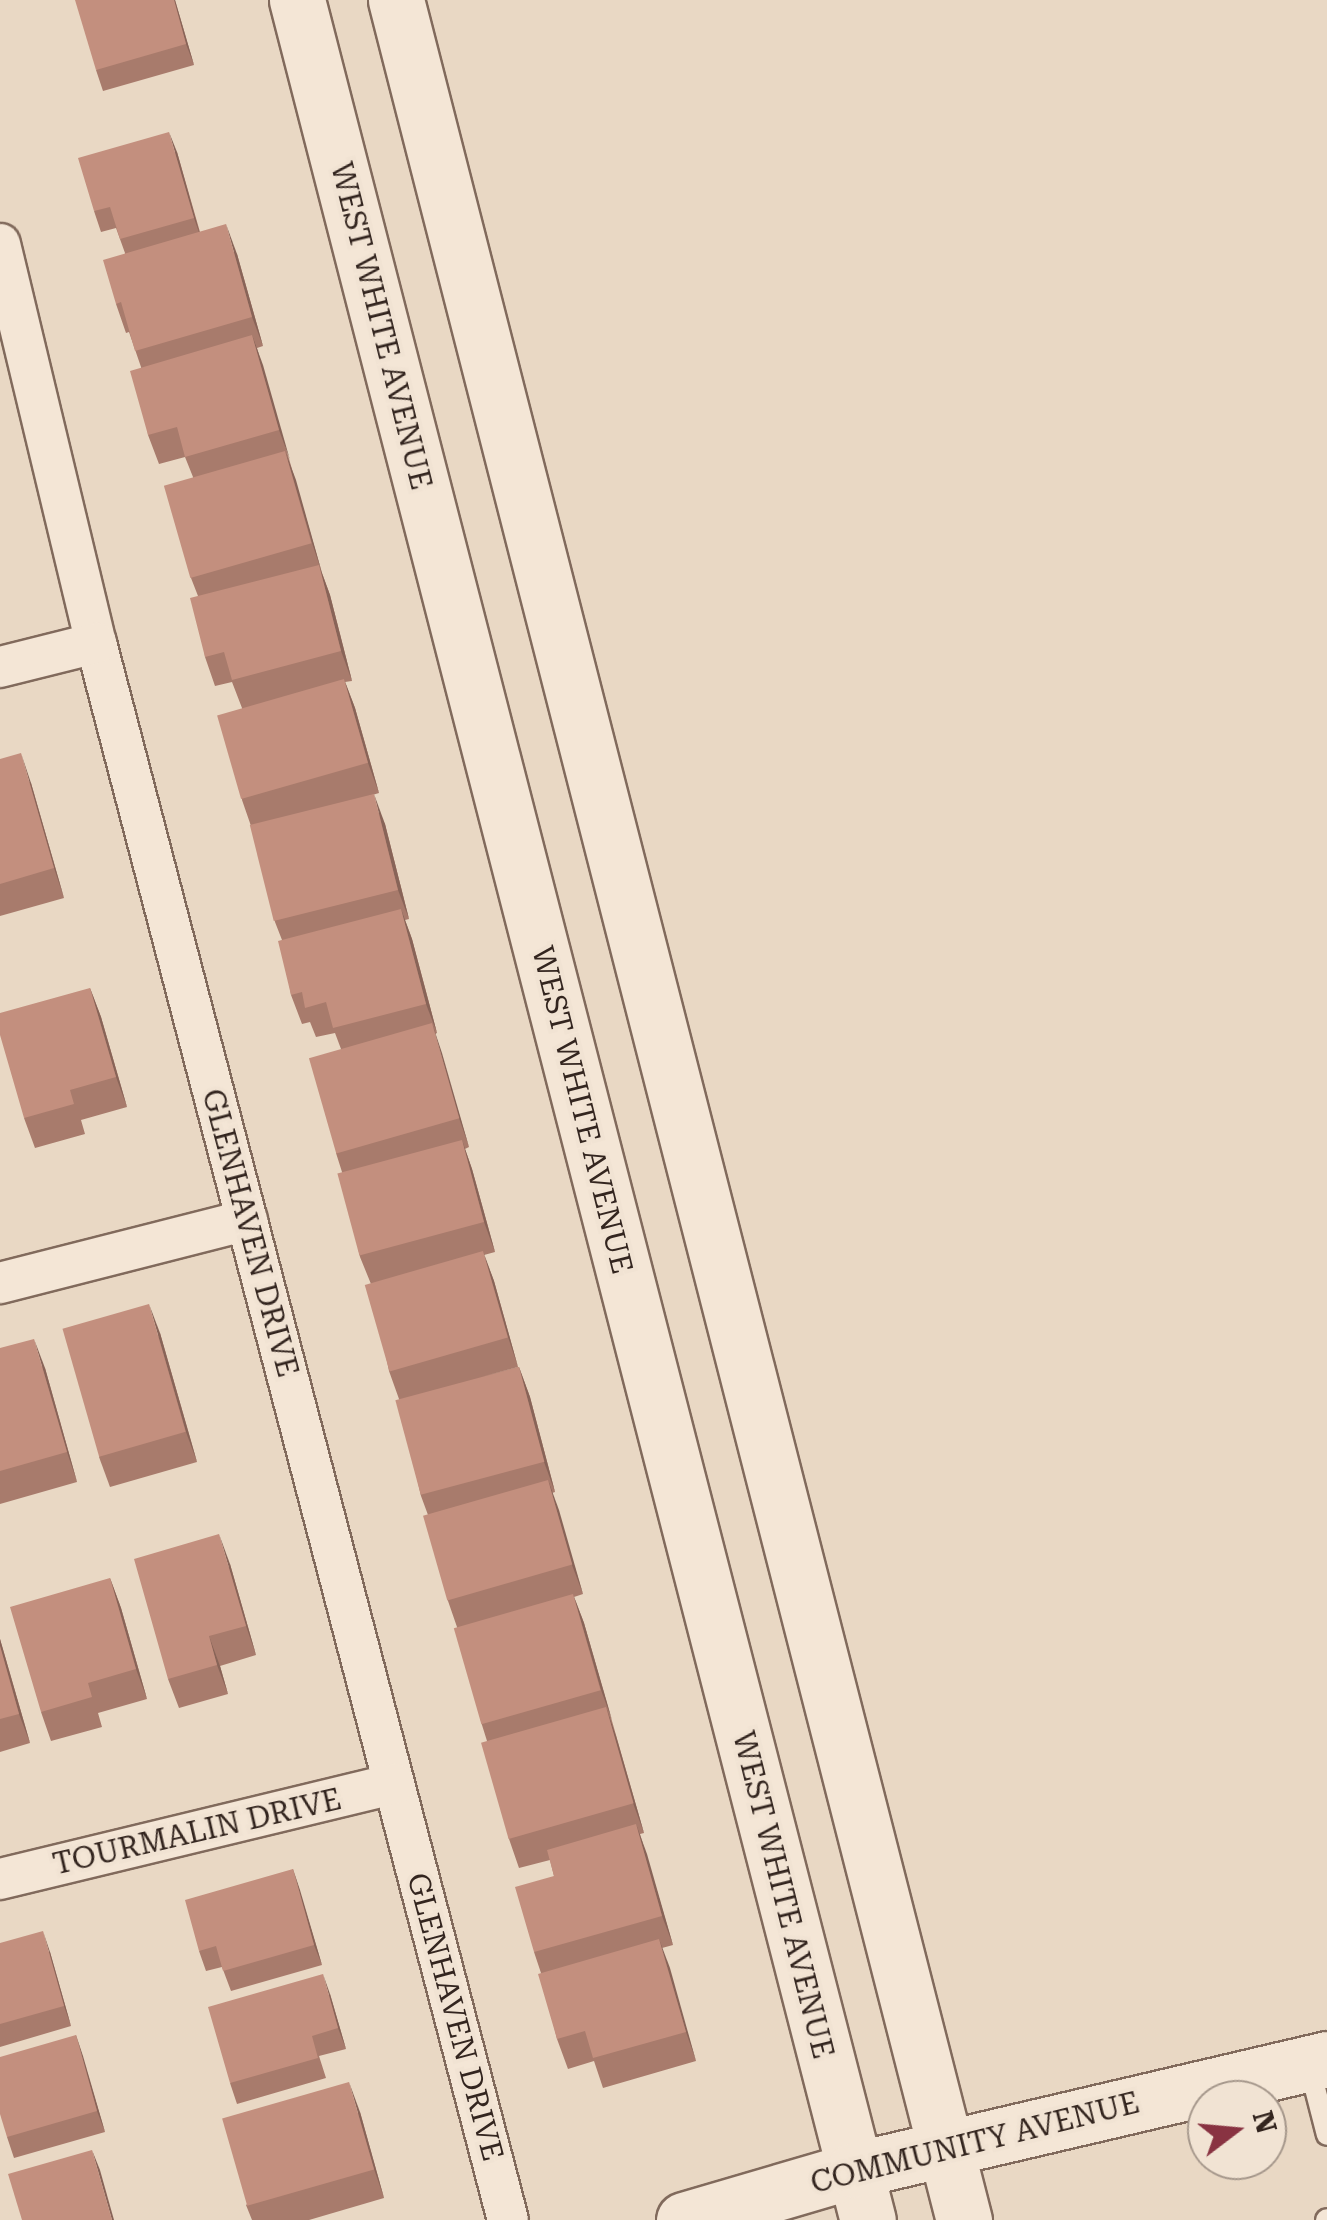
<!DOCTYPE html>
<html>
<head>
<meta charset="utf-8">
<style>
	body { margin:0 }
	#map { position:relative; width:1327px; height:2220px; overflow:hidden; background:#e9d8c4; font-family:"Roboto Serif",serif }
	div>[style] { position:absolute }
	.roads { filter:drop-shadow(2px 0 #816a5c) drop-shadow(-2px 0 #816a5c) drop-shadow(0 2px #816a5c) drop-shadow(0 -2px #816a5c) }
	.lane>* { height:20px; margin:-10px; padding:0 10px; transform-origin:10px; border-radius:10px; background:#f4e6d6 }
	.street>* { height:40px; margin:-20px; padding:0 20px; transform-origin:20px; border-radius:20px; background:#f4e6d6 }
	.secondary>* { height:55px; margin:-27.5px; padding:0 27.5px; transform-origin:27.5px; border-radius:27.5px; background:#f4e6d6 }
	.wall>* { inset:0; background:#a87b6c }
	.shaded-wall>* { inset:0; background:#886458 }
	.building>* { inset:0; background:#c38f7e; transform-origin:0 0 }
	span { translate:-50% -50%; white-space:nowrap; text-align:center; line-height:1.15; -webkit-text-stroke:8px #f1e3d3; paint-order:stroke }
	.street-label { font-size:30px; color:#33251f }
	.north { position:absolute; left:1187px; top:2080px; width:100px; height:100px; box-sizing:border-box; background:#f1e3d3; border:2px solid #a5978b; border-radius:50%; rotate:74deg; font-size:28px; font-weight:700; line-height:40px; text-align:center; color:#33251f }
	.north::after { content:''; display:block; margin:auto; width:35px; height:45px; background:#893342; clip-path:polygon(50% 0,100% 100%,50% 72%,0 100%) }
</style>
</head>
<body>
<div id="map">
	<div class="roads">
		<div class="lane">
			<i style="left:1309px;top:2065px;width:72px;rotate:75.6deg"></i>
			<i style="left:1326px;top:2220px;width:1px;rotate:-45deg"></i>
		</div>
		<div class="street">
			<i style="left:0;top:244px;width:410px;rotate:76.5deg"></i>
			<i style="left:96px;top:643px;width:1630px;rotate:75.36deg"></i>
			<i style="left:0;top:667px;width:99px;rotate:-14deg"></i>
			<i style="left:0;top:1283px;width:255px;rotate:-14.3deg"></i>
			<i style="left:0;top:1879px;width:405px;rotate:-13.6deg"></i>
		</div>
		<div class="secondary">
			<i style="left:297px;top:0;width:2292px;rotate:75.58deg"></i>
			<i style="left:396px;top:0;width:2292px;rotate:75.65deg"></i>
			<i style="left:684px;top:2220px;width:177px;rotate:-16.4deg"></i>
			<i style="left:854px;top:2170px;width:486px;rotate:-13.2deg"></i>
		</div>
	</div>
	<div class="wall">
		<i style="clip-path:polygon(175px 0,194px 65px,103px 91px,96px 70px)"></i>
		<i style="clip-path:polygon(177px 152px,200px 232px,237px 254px,263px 346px,257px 348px,322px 573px,330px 595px,352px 681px,345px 682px,355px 708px,379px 793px,369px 796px,385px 824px,409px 919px,405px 920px,412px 939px,437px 1033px,435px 1034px,469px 1147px,465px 1149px,472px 1169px,495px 1252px,484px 1255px,494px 1281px,518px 1367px,481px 1377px,519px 1367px,530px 1397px,555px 1492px,552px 1493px,583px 1594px,574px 1597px,584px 1623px,644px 1833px,640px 1834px,673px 1945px,662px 1948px,696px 2061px,603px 2088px,594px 2061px,568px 2069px,557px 2039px,541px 1973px,534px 1952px,554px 1876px,550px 1860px,519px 1868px,509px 1839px,487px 1741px,482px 1725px,457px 1627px,448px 1601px,428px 1515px,421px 1496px,399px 1399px,389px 1371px,371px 1284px,360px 1257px,342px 1172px,336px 1153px,341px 1049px,335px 1033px,316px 1037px,310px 1022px,302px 1024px,291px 995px,282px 940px,275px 922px,251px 826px,242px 800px,242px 708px,232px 682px,215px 686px,205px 657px,198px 596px,191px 578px,193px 477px,185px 457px,159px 464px,148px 435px,141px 367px,129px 332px,126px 333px,116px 304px,125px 253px,116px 228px,101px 232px,94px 211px)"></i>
		<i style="clip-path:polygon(0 759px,31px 783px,64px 898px,0 916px)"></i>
		<i style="clip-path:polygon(90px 988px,101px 1017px,127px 1107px,81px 1120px,85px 1134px,35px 1148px,24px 1118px)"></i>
		<i style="clip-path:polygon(160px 1333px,197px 1462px,110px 1487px,99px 1457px)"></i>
		<i style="clip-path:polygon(0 1348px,45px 1368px,77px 1482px,0 1504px)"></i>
		<i style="clip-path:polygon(230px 1564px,256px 1655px,220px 1666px,228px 1694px,179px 1708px,168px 1679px)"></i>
		<i style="clip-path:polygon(110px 1578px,121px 1608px,147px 1699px,98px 1713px,102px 1727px,51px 1741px,41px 1712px)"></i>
		<i style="clip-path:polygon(0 1639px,30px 1743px,0 1752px)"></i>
		<i style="clip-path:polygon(293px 1869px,322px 1965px,231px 1991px,222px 1967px,206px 1971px,199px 1951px)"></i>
		<i style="clip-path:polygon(0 1943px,50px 1952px,71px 2026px,0 2047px)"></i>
		<i style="clip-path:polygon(330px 1994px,346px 2049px,319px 2056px,326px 2078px,237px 2104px,230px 2083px)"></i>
		<i style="clip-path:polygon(76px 2035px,105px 2132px,14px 2158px,7px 2137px)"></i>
		<i style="clip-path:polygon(360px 2112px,384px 2198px,309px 2220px,252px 2220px,246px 2205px)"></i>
	</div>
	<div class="shaded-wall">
		<i style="clip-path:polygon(174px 0,175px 0,194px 65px,186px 44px)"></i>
		<i style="clip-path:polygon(169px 132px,177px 152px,201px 238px,194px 218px)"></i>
		<i style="clip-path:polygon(226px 224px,237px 254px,263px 346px,252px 317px)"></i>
		<i style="clip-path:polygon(252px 335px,263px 365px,290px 460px,279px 430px)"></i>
		<i style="clip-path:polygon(285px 451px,296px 480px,322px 573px,312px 543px)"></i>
		<i style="clip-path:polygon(319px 565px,330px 595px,352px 681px,341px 651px)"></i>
		<i style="clip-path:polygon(344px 679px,355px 708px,379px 793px,368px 763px)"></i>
		<i style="clip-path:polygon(21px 753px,31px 783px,64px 898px,54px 868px)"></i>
		<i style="clip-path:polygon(374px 794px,385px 824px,409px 919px,398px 890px)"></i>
		<i style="clip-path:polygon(401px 909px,412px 939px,437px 1033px,426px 1004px)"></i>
		<i style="clip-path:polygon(90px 988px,101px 1017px,127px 1107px,116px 1077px)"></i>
		<i style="clip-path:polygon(432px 1023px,442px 1053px,469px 1147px,459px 1118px)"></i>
		<i style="clip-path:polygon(462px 1140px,472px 1169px,495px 1252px,484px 1222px)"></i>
		<i style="clip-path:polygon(483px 1251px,494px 1281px,518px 1367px,508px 1337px)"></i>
		<i style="clip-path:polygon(149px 1304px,160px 1333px,197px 1462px,186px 1432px)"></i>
		<i style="clip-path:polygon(34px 1339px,45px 1368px,77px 1482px,67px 1452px)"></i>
		<i style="clip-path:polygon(519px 1367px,530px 1397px,555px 1492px,544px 1462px)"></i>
		<i style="clip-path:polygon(548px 1480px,559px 1510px,583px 1594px,572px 1565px)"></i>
		<i style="clip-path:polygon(219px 1534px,230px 1564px,256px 1655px,246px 1626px)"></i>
		<i style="clip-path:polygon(110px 1578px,121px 1608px,147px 1699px,136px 1669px)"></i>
		<i style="clip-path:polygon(573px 1594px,584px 1623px,612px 1720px,601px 1690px)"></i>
		<i style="clip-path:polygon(209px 1636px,220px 1666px,228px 1694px,217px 1665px)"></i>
		<i style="clip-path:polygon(0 1639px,30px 1743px,19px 1714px,0 1646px)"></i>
		<i style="clip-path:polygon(606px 1707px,616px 1736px,644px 1833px,633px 1803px)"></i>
		<i style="clip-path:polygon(636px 1824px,647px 1854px,673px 1945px,662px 1916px)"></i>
		<i style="clip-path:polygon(293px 1869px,300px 1890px,322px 1965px,314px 1945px)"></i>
		<i style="clip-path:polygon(43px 1931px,50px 1952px,71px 2026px,64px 2006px)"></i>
		<i style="clip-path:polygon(659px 1939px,670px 1968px,696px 2061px,686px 2032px)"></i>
		<i style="clip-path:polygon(323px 1974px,330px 1994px,346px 2049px,338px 2028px)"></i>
		<i style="clip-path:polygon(76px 2035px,83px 2056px,105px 2132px,97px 2111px)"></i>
		<i style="clip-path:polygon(349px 2082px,360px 2112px,384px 2198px,374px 2169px)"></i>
		<i style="clip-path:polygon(92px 2150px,100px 2170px,114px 2220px,112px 2220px)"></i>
	</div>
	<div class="building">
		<i style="clip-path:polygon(75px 0,174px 0,186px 44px,96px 70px)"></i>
		<i style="clip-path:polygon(169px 132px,194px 218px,120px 239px,110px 207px,94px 211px,78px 158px)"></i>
		<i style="clip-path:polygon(226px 224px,252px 317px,135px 351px,121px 302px,116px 304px,103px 260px)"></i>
		<i style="clip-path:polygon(252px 335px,279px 430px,185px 457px,177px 427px,148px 435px,130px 371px)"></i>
		<i style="left:285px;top:451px;width:96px;height:126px;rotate:74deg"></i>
		<i style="clip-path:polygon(319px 565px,341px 651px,232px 680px,224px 652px,205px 657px,190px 598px)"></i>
		<i style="left:344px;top:679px;width:87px;height:132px;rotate:74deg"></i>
		<i style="clip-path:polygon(21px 753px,54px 868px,0 884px,0 759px)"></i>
		<i style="left:374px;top:794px;width:99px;height:128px;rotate:76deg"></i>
		<i style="clip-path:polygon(401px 909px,426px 1004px,333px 1028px,326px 1002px,305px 1008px,302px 992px,291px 995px,278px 941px)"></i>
		<i style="clip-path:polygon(90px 988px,116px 1077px,70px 1090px,74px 1104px,24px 1118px,0 1035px,0 1013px)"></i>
		<i style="left:432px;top:1023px;width:99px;height:128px;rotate:74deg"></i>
		<i style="left:462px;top:1140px;width:85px;height:129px;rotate:75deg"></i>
		<i style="left:483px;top:1251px;width:90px;height:123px;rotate:74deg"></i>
		<i style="left:149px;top:1304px;width:133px;height:90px;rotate:74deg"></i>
		<i style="clip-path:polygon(34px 1339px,67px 1452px,0 1471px,0 1348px)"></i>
		<i style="left:519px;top:1367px;width:98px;height:128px;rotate:75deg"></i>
		<i style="left:548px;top:1480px;width:88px;height:130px;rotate:74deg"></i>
		<i style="clip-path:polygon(219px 1534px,246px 1626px,209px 1636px,217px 1665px,168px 1679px,134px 1559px)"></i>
		<i style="clip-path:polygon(110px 1578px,136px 1669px,88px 1683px,92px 1697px,41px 1712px,10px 1607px)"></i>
		<i style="left:573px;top:1594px;width:100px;height:124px;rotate:74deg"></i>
		<i style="clip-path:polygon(0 1646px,19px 1714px,0 1719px)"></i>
		<i style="left:606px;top:1707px;width:100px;height:130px;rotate:74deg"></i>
		<i style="clip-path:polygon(636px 1824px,662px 1916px,534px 1952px,515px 1887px,554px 1876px,547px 1850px)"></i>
		<i style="clip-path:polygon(293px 1869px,314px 1945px,223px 1971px,216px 1946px,199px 1951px,185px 1900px)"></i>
		<i style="clip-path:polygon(43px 1931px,64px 2006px,0 2024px,0 1943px)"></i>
		<i style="clip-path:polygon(659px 1939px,686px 2032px,593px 2058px,585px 2031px,557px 2039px,538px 1974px)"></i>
		<i style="clip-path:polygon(323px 1974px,338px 2028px,312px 2036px,318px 2058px,230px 2083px,208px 2007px)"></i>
		<i style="clip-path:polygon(76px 2035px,97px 2111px,7px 2137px,0 2114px,0 2057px)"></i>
		<i style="left:349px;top:2082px;width:91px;height:132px;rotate:74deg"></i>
		<i style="clip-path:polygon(92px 2150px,112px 2220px,22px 2220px,8px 2174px)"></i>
	</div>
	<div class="street-label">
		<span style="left:381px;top:326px;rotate:76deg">WEST WHITE AVENUE</span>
		<span style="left:582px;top:1110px;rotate:76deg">WEST WHITE AVENUE</span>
		<span style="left:250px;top:1233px;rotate:75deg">GLENHAVEN DRIVE</span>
		<span style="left:197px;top:1832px;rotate:-13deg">TOURMALIN DRIVE</span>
		<span style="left:783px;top:1895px;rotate:76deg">WEST WHITE AVENUE</span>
		<span style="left:455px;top:2017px;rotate:75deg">GLENHAVEN DRIVE</span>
		<span style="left:975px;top:2143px;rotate:-14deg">COMMUNITY AVENUE</span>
	</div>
	<div class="north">N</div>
</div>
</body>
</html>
